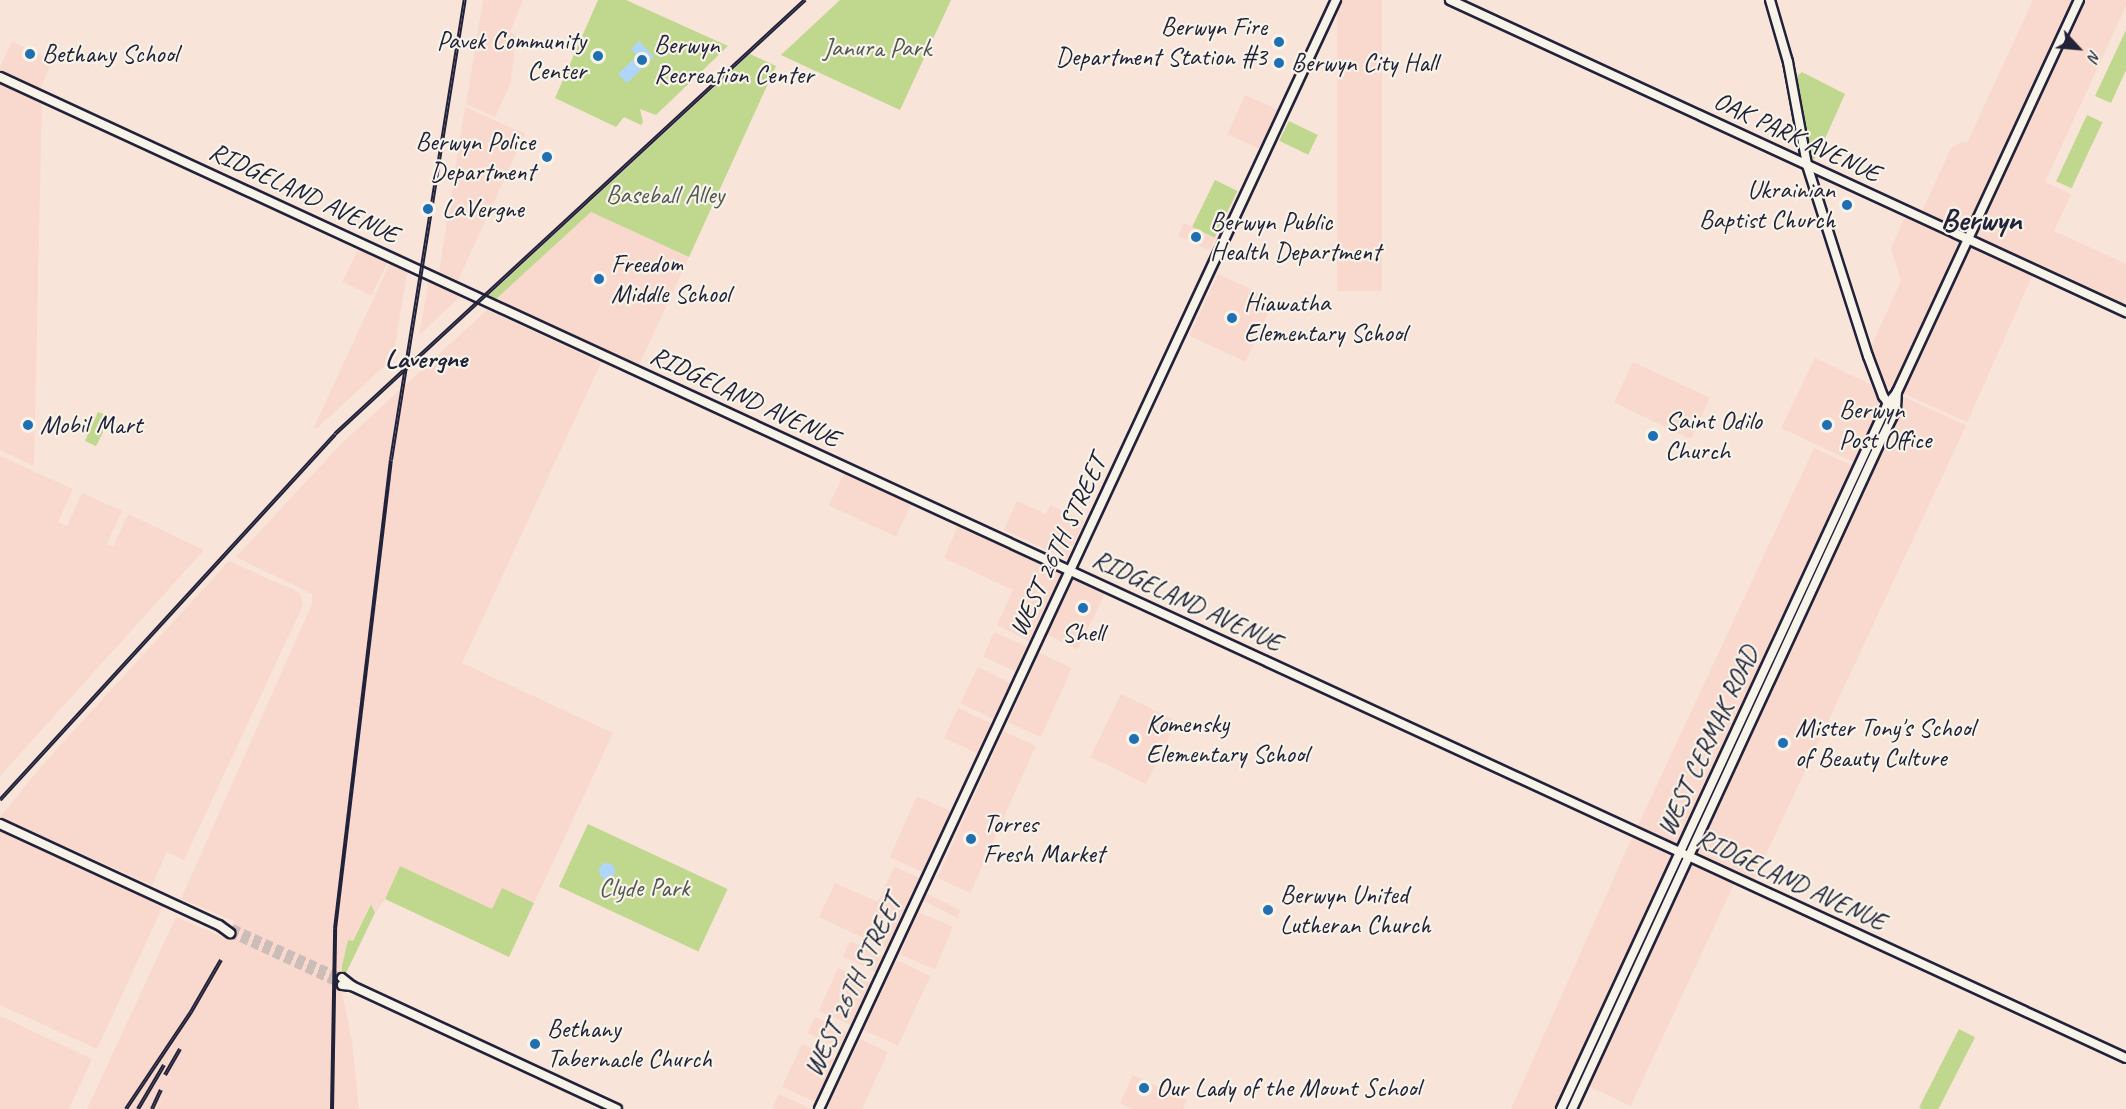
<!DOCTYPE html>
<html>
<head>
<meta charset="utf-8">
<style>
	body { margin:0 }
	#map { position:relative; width:2126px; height:1109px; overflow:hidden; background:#f8e4d8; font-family:Caveat,sans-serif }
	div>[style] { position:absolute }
	.built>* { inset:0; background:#f9d9cd; transform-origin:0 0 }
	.green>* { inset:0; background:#c0d78e; transform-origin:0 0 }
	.water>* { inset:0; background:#afd5f8 }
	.round { border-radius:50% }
	.secondary-tunnel>* { height:8px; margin-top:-4px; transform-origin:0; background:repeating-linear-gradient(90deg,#cdbdb9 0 8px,transparent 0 12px) }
	.roads { filter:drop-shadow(2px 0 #22223b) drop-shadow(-2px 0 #22223b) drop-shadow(0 2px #22223b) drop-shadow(0 -2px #22223b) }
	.secondary>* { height:8px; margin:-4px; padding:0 4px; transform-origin:4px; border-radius:4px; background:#f7f3e8 }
	.rail>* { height:4px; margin-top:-2px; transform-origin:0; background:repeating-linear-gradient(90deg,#f7f3e8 0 4.5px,#22223b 0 9px); box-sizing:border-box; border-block:2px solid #22223b }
	.dots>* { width:16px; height:16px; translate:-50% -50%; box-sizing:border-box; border:3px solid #f7f3e8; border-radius:50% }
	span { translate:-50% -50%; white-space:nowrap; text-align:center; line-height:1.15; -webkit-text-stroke:4.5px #f7f3e8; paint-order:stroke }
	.poi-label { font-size:26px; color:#22223b }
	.right { translate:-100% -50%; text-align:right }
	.left { translate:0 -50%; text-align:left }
	.park-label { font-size:26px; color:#515854 }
	.street-label { font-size:26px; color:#22223b }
	.neighbourhood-label { font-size:27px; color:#22223b; font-weight:700 }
	.district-label { font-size:32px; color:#22223b; font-weight:700 }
	.north { position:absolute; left:2048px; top:18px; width:60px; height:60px; -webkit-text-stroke:4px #f7f3e8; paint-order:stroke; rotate:116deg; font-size:16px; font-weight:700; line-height:24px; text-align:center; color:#22223b }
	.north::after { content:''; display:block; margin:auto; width:21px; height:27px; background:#22223b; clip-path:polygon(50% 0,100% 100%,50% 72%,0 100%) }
</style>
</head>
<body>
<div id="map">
	<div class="built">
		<i style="clip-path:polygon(483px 0,523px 0,510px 32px,516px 35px,511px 82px,495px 117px,466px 104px)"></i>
		<i style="left:1337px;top:0;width:45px;height:291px"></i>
		<i style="clip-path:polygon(2033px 0,2126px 0,2126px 6px,2045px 182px,2071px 194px,2054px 231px,2126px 264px,2126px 298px,2121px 309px,1920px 216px,1951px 148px,1962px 142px,1967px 143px)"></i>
		<i style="clip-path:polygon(12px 42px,53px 60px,38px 93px,0 75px,0 67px)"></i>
		<i style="clip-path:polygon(0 78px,42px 98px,34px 466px,0 450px)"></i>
		<i style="left:1245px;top:95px;width:36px;height:43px;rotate:24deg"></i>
		<i style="clip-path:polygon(465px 107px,525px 134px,455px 287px,465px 292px,419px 335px,430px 275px,438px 279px)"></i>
		<i style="clip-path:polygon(591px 212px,689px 257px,639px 365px,495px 300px)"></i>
		<i style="clip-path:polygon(1907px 212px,1968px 240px,1897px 391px,1879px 383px,1868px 353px,1901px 281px,1891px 248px)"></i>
		<i style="left:1184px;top:223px;width:35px;height:14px;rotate:25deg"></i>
		<i style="left:1969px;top:241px;width:72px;height:166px;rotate:24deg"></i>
		<i style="left:361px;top:244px;width:32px;height:42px;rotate:26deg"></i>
		<i style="clip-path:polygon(392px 259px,408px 266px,393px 358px,316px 429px,314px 427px)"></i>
		<i style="left:1218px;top:274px;width:62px;height:68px;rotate:25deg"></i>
		<i style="clip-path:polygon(487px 310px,601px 363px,462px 663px,613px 733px,534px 903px,502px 888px,492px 909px,400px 866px,385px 899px,375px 913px,370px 904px,352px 942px,348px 940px,342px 966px,342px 992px,352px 1040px,359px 1109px,87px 1109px,176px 917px,227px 939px,234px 921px,181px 899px,312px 604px,312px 594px,236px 557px,341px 444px)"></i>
		<i style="clip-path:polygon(1815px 358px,1870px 384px,1877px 397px,1880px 412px,1856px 463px,1781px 428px)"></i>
		<i style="left:1633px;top:362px;width:85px;height:45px;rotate:25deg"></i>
		<i style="left:1898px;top:394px;width:75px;height:506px;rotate:25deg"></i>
		<i style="left:1814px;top:448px;width:44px;height:417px;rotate:25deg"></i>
		<i style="clip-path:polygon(0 456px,73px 489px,58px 522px,67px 526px,82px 493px,122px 511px,107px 544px,113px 547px,128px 514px,204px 550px,0 776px)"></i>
		<i style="left:845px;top:471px;width:74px;height:38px;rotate:25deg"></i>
		<i style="clip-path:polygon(1017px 501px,1046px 514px,1050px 505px,1084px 521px,1067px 559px,1004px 530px)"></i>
		<i style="clip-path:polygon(959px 523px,1063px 572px,1030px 642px,997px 625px,1013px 590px,944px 558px)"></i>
		<i style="clip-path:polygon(229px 561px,300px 593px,303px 605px,184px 860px,167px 852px,152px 885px,0 817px,46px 761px)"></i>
		<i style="left:1075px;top:577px;width:34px;height:64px;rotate:26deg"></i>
		<i style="left:994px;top:632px;width:36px;height:27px;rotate:24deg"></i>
		<i style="left:1039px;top:653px;width:36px;height:76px;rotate:24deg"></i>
		<i style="left:978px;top:667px;width:37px;height:40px;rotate:26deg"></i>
		<i style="left:1121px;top:694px;width:62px;height:70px;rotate:26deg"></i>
		<i style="left:958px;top:708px;width:38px;height:33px;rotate:25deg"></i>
		<i style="left:1003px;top:731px;width:36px;height:161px;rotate:24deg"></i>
		<i style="left:917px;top:796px;width:37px;height:67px;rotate:24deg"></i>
		<i style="clip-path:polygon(0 829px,163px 906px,97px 1049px,0 1005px)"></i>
		<i style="left:1633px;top:835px;width:46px;height:302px;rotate:24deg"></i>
		<i style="left:1692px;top:863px;width:47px;height:246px;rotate:25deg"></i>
		<i style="clip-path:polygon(894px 867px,920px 878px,887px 949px,819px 917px,835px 883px,878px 902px)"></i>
		<i style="clip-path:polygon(927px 894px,961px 910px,957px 918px,924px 901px)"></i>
		<i style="left:918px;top:912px;width:38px;height:46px;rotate:23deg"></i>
		<i style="left:850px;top:941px;width:38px;height:17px;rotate:25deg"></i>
		<i style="left:896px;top:960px;width:38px;height:77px;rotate:25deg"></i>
		<i style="left:838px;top:968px;width:37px;height:47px;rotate:24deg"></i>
		<i style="clip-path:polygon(0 1016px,92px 1059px,69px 1109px,0 1109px)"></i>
		<i style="left:815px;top:1017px;width:38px;height:18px;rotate:25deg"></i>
		<i style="clip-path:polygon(860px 1039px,888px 1052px,862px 1109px,829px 1109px,827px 1108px)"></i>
		<i style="left:802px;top:1044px;width:38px;height:47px;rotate:25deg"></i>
		<i style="clip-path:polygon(1133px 1075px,1187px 1100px,1183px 1109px,1132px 1109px,1120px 1103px)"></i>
		<i style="clip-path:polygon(779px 1094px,811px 1109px,772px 1109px)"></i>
	</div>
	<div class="green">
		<i style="clip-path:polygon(598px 0,626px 0,728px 46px,656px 115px,640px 109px,643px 122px,641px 125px,624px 117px,616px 127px,555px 98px)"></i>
		<i style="clip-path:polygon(840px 0,951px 0,900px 110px,781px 55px)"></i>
		<i style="clip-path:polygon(2126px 30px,2126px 70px,2111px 103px,2095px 96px)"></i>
		<i style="clip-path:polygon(750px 54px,776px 66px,689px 257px,591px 212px,495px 300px,488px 296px)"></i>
		<i style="clip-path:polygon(1802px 72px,1845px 94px,1819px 152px,1813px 160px,1806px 142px,1796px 77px)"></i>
		<i style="left:2087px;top:115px;width:17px;height:73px;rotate:25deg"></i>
		<i style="left:1289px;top:121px;width:32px;height:22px;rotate:26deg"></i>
		<i style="left:1215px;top:180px;width:25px;height:52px;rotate:26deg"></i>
		<i style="clip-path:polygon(98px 412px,111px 417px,96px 446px,85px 441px)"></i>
		<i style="left:588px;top:824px;width:154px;height:69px;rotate:25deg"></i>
		<i style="clip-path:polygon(400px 866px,492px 909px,502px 888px,534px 903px,509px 957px,385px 899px)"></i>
		<i style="clip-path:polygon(371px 904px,375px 913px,346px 973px,342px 971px,342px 966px,348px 940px,353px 941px)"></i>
		<i style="left:1959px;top:1029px;width:18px;height:88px;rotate:27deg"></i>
	</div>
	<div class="water">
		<i style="clip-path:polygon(639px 41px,654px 57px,627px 83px,618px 74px,637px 56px,631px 49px)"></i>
		<i class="round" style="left:599px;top:863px;width:16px;height:16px"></i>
	</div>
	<div class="secondary-tunnel">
		<i style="left:232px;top:928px;width:121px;rotate:24.4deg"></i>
		<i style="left:230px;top:933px;width:123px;rotate:24.9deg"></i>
	</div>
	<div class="roads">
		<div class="secondary">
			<i style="left:1450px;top:0;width:745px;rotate:24.78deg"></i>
			<i style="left:1770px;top:0;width:65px;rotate:73.8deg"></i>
			<i style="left:1788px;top:62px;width:105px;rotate:79.5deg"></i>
			<i style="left:1807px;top:165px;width:201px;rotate:72.3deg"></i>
			<i style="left:1868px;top:356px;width:43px;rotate:69.4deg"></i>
			<i style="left:1883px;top:396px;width:12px;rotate:55deg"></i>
			<i style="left:0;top:77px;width:2341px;rotate:24.77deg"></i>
			<i style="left:0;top:824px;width:241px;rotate:24.8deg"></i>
			<i style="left:219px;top:925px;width:14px;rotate:36deg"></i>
			<i style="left:342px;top:978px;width:13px;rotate:39deg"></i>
			<i style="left:342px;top:985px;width:10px;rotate:6deg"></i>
			<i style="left:352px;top:986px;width:292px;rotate:24.9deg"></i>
			<i style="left:819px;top:1109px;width:1224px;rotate:-65.01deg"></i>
			<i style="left:1561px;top:1109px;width:776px;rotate:-65.15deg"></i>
			<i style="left:1887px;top:405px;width:16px;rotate:-52deg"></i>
			<i style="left:1897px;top:392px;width:432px;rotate:-65.1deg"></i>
			<i style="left:1572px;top:1109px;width:741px;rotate:-65.2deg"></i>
			<i style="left:1883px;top:436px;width:30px;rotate:-64deg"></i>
			<i style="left:1896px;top:409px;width:17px;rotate:-87deg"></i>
		</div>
	</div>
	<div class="rail">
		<i style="left:0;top:800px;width:496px;rotate:-47.5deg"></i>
		<i style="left:335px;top:434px;width:640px;rotate:-42.72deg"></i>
		<i style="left:165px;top:1075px;width:30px;rotate:-60deg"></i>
		<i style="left:126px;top:1109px;width:117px;rotate:-56.2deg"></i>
		<i style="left:191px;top:1012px;width:60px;rotate:-60deg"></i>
		<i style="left:138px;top:1109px;width:51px;rotate:-59.4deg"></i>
		<i style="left:152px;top:1109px;width:21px;rotate:-65deg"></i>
		<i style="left:332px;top:1109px;width:180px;rotate:-89deg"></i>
		<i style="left:335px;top:929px;width:472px;rotate:-83.2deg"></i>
		<i style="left:391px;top:460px;width:466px;rotate:-80.9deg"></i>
	</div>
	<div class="dots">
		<i style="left:1279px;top:42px;background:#1f6fb2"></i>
		<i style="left:30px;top:54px;background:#1f6fb2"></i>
		<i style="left:598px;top:56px;background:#1f6fb2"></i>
		<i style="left:642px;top:60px;background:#1f6fb2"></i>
		<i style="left:1279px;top:63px;background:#1f6fb2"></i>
		<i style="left:547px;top:157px;background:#1f6fb2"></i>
		<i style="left:1847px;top:205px;background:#1f6fb2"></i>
		<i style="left:428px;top:209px;background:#1f6fb2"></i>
		<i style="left:1196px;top:237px;background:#1f6fb2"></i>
		<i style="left:599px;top:279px;background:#1f6fb2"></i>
		<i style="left:1232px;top:318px;background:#1f6fb2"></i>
		<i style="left:28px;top:425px;background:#1f6fb2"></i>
		<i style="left:1827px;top:425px;background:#1f6fb2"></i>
		<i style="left:1653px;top:436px;background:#1f6fb2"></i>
		<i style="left:1083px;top:608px;background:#1f6fb2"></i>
		<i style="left:1134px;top:739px;background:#1f6fb2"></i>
		<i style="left:1783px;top:743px;background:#1f6fb2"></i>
		<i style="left:971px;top:839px;background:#1f6fb2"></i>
		<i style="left:1268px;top:910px;background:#1f6fb2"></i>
		<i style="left:535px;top:1044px;background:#1f6fb2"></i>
		<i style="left:1144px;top:1088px;background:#1f6fb2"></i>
	</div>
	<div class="poi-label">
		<span class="right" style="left:1267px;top:42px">Berwyn Fire<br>Department Station #3</span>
		<span class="right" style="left:586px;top:56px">Pavek Community<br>Center</span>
		<span class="left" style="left:654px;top:60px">Berwyn<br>Recreation Center</span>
		<span class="left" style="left:42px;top:54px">Bethany School</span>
		<span class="left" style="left:1291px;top:63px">Berwyn City Hall</span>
		<span class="right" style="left:535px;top:157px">Berwyn Police<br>Department</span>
		<span class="right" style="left:1835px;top:205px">Ukrainian<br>Baptist Church</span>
		<span class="left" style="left:442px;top:209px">LaVergne</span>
		<span class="left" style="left:1210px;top:237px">Berwyn Public<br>Health Department</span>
		<span class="left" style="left:611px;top:279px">Freedom<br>Middle School</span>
		<span class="left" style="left:1244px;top:318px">Hiawatha<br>Elementary School</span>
		<span class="left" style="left:1839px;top:425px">Berwyn<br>Post Office</span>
		<span class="left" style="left:1665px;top:436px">Saint Odilo<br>Church</span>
		<span class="left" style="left:40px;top:425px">Mobil Mart</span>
		<span style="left:1083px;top:633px">Shell</span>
		<span class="left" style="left:1146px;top:739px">Komensky<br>Elementary School</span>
		<span class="left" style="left:1795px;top:743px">Mister Tony's School<br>of Beauty Culture</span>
		<span class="left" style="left:983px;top:839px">Torres<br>Fresh Market</span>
		<span class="left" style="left:1280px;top:910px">Berwyn United<br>Lutheran Church</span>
		<span class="left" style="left:547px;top:1044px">Bethany<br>Tabernacle Church</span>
		<span class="left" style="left:1156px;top:1088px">Our Lady of the Mount School</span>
	</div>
	<div class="park-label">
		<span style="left:877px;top:48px">Janura Park</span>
		<span style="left:665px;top:195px">Baseball Alley</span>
		<span style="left:644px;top:888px">Clyde Park</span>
	</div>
	<div class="street-label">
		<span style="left:1797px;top:137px;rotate:25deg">OAK PARK AVENUE</span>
		<span style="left:304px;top:193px;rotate:25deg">RIDGELAND AVENUE</span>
		<span style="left:745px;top:397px;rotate:25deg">RIDGELAND AVENUE</span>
		<span style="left:1058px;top:546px;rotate:-65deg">WEST 26TH STREET</span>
		<span style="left:1187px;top:601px;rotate:25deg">RIDGELAND AVENUE</span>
		<span style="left:1708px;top:741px;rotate:-65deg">WEST CERMAK ROAD</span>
		<span style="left:1791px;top:880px;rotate:25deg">RIDGELAND AVENUE</span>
		<span style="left:853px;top:986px;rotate:-65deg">WEST 26TH STREET</span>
	</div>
	<div class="neighbourhood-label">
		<span style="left:426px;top:359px">Lavergne</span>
	</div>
	<div class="district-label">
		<span style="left:1981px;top:220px">Berwyn</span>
	</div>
	<div class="north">N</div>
</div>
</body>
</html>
